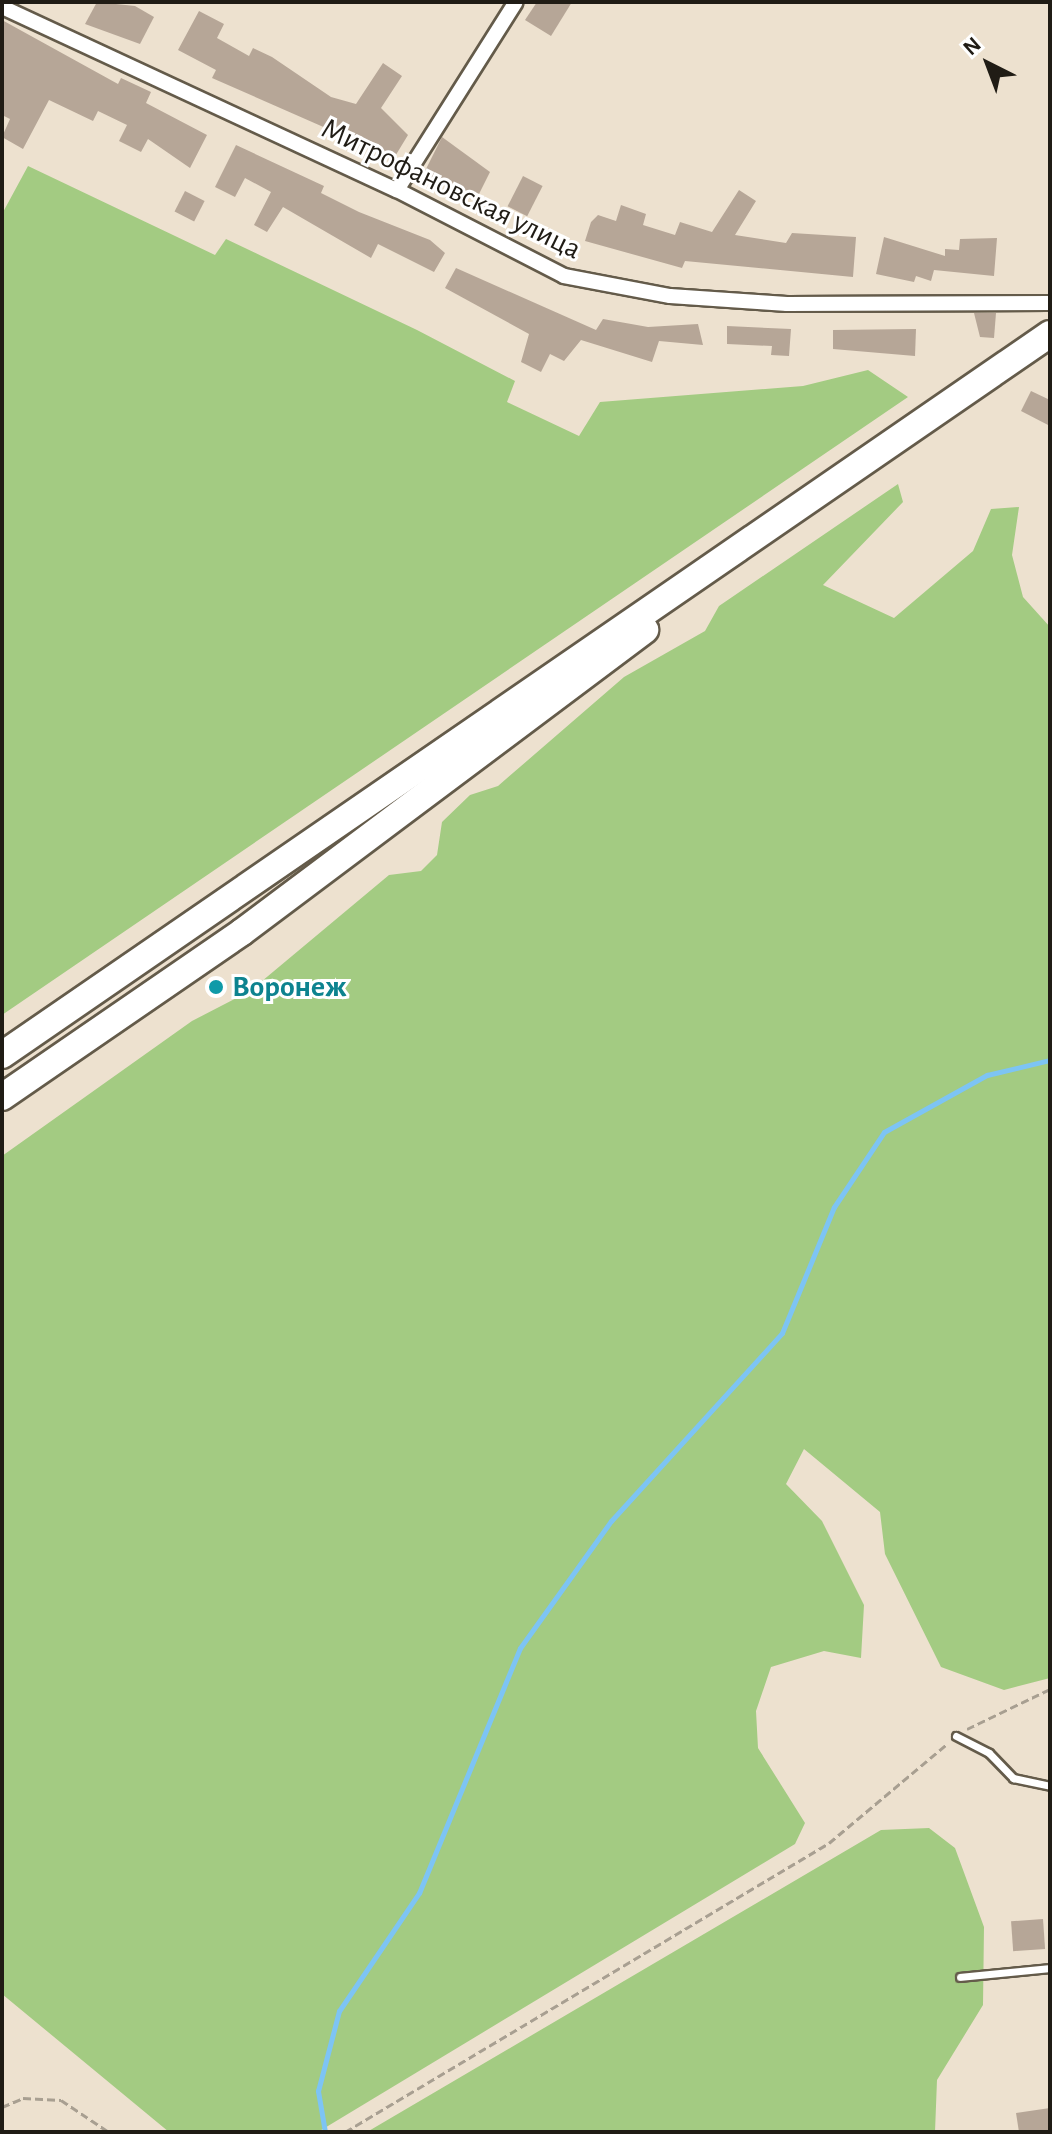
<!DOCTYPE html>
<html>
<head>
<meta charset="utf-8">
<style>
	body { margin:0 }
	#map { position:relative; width:1052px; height:2134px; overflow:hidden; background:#ede1cf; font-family:"Alegreya Sans",sans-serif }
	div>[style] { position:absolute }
	.green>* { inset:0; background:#a3cb82 }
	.stream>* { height:5px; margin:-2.5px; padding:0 2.5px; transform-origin:2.5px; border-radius:2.5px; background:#7dc4f4 }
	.building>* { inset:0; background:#b6a697; transform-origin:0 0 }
	.path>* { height:3px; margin-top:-1.5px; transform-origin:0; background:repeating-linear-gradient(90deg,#a89f91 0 8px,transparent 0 12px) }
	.roads { filter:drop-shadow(2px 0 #645b4a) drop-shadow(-2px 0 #645b4a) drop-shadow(0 2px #645b4a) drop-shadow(0 -2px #645b4a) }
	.lane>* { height:7px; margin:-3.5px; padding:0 3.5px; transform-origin:3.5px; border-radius:3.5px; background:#fff }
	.street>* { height:14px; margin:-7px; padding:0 7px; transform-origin:7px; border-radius:7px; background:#fff }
	.highway>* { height:26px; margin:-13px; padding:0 13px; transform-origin:13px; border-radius:13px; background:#fff }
	.dots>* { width:22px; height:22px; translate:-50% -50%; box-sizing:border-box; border:4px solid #fff; border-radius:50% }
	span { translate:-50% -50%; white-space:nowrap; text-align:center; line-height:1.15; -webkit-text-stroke:6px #fff; paint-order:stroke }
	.street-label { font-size:30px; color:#201c15 }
	.culture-label { font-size:30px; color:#0d838f; font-weight:700 }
	.left { translate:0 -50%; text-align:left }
	.frame { position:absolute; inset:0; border:4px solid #201c15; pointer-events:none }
	.north { position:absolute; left:948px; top:24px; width:80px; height:80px; -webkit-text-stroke:6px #fff; paint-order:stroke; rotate:318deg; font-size:22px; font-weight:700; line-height:32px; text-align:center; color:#201c15 }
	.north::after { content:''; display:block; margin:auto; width:28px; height:36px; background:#201c15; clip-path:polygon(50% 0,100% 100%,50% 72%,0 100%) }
</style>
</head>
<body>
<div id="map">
	<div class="green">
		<i style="clip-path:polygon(28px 166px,215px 255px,226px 239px,417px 330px,515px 381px,507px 402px,579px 436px,600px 402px,803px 386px,868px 370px,908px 397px,2px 1015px,2px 214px)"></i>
		<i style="clip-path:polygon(898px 484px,903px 502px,823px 585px,894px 618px,973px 551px,991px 509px,1019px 507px,1012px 555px,1023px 597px,1050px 627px,1050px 1678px,1004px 1690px,941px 1667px,885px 1554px,880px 1512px,804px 1449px,786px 1484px,822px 1521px,864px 1605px,861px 1658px,824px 1651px,771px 1667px,756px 1711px,758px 1748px,805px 1823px,795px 1844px,318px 2132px,169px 2132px,2px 1994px,2px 1156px,192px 1021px,250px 991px,389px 875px,421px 871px,437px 855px,442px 822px,470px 795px,498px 786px,624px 677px,705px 631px,719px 606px)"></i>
		<i style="clip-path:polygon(929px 1828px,955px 1848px,984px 1927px,983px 2005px,937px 2080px,935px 2132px,367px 2132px,881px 1830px)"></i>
	</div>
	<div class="stream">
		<i style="left:325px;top:2132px;width:42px;rotate:-99.7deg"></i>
		<i style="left:318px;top:2091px;width:83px;rotate:-75.3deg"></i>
		<i style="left:339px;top:2011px;width:143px;rotate:-55.9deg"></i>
		<i style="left:419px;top:1893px;width:265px;rotate:-67.6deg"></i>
		<i style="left:520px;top:1648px;width:156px;rotate:-54.4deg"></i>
		<i style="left:611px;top:1521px;width:254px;rotate:-47.7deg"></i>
		<i style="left:782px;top:1333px;width:136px;rotate:-67.6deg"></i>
		<i style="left:834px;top:1207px;width:90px;rotate:-56.3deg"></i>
		<i style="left:884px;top:1132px;width:118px;rotate:-29deg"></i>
		<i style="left:987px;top:1075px;width:65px;rotate:-13.4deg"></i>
	</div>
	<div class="building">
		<i style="clip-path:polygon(97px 2px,135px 6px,154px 17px,140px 44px,85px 24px)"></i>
		<i style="clip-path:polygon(537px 2px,572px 2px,551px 36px,525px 20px)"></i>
		<i style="clip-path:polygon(199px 11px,224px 24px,217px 38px,249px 56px,253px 48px,272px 57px,331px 97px,356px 104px,383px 63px,402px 76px,381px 108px,408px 135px,394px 158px,212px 78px,216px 70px,178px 50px)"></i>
		<i style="clip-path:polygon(2px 20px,118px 84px,121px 78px,151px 92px,146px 103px,207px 135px,190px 168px,148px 139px,141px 152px,119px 141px,127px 125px,98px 111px,93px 121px,49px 100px,23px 149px,2px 137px,10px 119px,2px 115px)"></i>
		<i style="clip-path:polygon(442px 137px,490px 172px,477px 198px,423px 175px)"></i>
		<i style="clip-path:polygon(236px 145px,324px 186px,321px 193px,359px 212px,430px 240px,445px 253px,434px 272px,378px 244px,371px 258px,283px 207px,267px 232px,254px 225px,271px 192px,245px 178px,235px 197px,215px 187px)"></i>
		<i style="left:523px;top:176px;width:22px;height:34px;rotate:27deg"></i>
		<i style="clip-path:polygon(739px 190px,756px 201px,735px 235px,786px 243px,792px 233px,856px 237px,853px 277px,685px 261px,682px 268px,585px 241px,591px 222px,598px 215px,616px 221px,621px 205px,646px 214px,643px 225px,675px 235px,680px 222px,712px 232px)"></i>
		<i style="left:185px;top:191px;width:22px;height:23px;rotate:27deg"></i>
		<i style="clip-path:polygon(884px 237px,945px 256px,945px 249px,959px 250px,960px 239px,997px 238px,994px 276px,934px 270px,931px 281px,916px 276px,914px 282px,876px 274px)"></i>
		<i style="clip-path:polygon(456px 268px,596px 330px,603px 319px,648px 327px,698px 324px,703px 345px,659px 341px,652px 362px,581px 340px,564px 361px,550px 354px,541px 372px,521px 362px,529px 334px,445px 288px)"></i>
		<i style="clip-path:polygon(974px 313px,996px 313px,994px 338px,980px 337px)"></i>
		<i style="clip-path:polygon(727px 326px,791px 329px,789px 356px,771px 355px,772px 346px,727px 344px)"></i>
		<i style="clip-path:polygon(916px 329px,915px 356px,833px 349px,833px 330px)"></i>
		<i style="clip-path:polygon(1031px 391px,1050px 400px,1050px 426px,1021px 411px)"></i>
		<i style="left:1043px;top:1919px;width:30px;height:32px;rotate:86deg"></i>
		<i style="clip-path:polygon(1050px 2108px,1050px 2130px,1019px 2132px,1016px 2113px)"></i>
	</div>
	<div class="path">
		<i style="left:967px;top:1729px;width:92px;rotate:-25.7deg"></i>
		<i style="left:2px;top:2107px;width:23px;rotate:-23deg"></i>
		<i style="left:23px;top:2098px;width:38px;rotate:3deg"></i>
		<i style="left:61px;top:2100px;width:58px;rotate:33.7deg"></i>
		<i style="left:345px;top:2132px;width:564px;rotate:-30.84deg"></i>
		<i style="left:829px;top:1843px;width:155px;rotate:-40deg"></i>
	</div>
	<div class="roads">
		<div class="lane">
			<i style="left:956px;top:1736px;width:37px;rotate:27deg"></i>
			<i style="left:989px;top:1753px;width:35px;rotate:46deg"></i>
			<i style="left:1013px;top:1778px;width:38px;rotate:12deg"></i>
			<i style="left:960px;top:1977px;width:90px;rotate:-5.7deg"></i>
		</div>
		<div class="street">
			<i style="left:2px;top:7px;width:435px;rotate:24.9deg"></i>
			<i style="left:397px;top:190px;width:188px;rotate:27.2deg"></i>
			<i style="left:564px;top:276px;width:108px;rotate:10.7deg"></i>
			<i style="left:670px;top:296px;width:117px;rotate:3.9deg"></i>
			<i style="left:787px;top:304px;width:263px;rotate:-0.2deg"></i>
			<i style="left:397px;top:190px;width:222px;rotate:-57.7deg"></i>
		</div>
		<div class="highway">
			<i style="left:2px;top:1055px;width:1272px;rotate:-34.53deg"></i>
			<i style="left:2px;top:1097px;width:291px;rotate:-34.5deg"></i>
			<i style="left:242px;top:932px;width:504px;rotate:-36.85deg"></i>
		</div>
	</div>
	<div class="dots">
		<i style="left:216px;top:987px;background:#0f9aa8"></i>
	</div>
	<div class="street-label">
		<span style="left:451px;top:189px;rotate:26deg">Митрофановская улица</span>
	</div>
	<div class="culture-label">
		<span class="left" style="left:232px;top:987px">Воронеж</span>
	</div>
	<div class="frame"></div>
	<div class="north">N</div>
</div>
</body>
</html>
